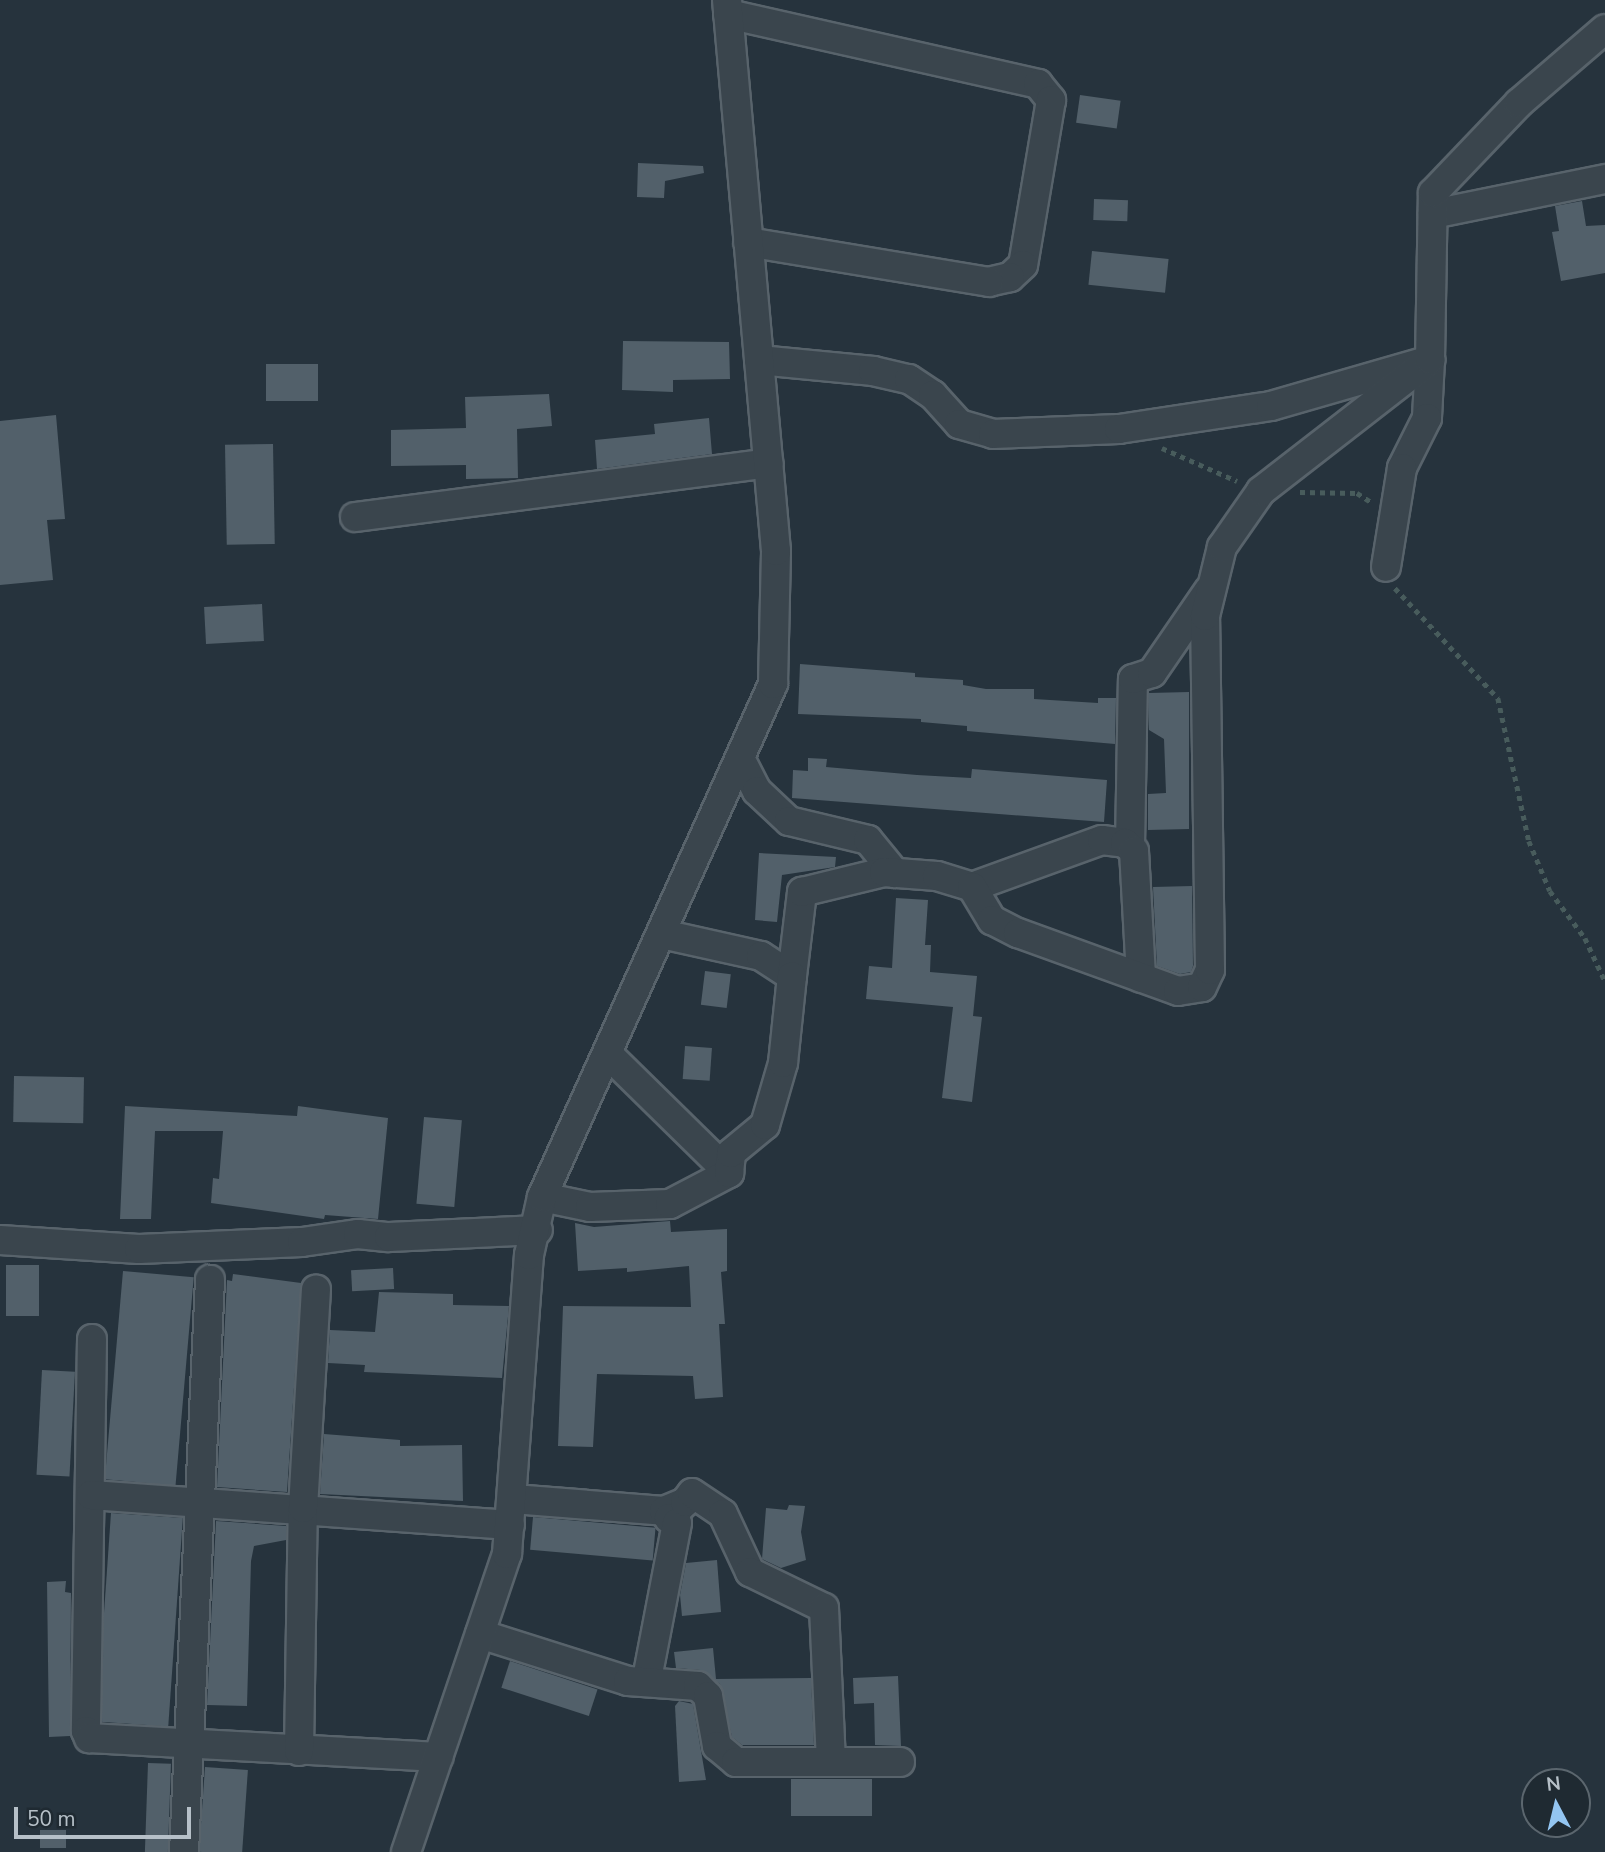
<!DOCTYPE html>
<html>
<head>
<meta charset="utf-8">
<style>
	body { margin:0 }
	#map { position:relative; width:1605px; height:1852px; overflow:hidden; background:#26333d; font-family:"Nunito Sans",sans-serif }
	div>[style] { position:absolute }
	.building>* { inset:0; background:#52606a; transform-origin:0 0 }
	.path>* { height:4.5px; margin-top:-2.25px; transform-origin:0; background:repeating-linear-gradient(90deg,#485c5c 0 5px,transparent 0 10px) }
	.roads { filter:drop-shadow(2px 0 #58636b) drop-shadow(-2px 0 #58636b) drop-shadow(0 2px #58636b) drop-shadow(0 -2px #58636b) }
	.street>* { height:28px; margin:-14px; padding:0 14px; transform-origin:14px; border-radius:14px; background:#3a454d }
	span { translate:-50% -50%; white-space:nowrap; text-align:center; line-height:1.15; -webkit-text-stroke:7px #1f2a32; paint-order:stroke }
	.north { position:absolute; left:1521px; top:1768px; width:70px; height:70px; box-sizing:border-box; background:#1f2a32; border:2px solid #5b666e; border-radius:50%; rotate:353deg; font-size:19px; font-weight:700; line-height:28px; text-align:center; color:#b6c0c8 }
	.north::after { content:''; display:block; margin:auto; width:24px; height:32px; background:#93c5f1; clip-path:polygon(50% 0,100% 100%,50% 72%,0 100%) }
	.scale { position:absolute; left:14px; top:1807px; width:177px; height:32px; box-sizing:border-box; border:4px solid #b6c0c8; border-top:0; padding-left:9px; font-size:21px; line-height:24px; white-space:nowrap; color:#b6c0c8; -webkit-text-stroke:5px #1f2a32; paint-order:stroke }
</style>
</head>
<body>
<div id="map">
	<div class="building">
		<i style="left:1080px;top:95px;width:41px;height:28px;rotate:8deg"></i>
		<i style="clip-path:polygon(638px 163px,703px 166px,704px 173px,665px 181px,664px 198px,637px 197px)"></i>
		<i style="left:1094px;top:199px;width:34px;height:21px;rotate:2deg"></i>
		<i style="clip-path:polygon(1582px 201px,1586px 226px,1605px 225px,1605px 273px,1561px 281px,1552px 232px,1559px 231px,1555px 206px)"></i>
		<i style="left:1092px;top:251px;width:77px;height:34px;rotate:6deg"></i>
		<i style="clip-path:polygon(623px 341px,729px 342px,730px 379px,673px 380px,673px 392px,622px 390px)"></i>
		<i style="left:318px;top:364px;width:37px;height:52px;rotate:90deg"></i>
		<i style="clip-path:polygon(549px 394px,552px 426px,517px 429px,518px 478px,466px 479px,466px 465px,391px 466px,391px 430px,466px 428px,465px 397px)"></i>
		<i style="clip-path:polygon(56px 415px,65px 519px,47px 520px,53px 580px,0 585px,0 421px)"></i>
		<i style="clip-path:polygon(709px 418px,712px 454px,597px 469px,595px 440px,655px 434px,654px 424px)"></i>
		<i style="left:273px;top:444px;width:100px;height:48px;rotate:89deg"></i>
		<i style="left:262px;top:604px;width:37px;height:58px;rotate:87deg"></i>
		<i style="clip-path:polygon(800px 664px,915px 673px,915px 677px,963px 680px,963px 685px,986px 689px,1034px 689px,1034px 699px,1098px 703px,1098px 698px,1116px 698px,1115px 744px,967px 731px,967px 726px,921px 722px,921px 719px,798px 714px)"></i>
		<i style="clip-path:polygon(1189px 692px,1189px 829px,1148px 830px,1148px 794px,1166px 793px,1164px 739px,1149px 730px,1149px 693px)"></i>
		<i style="clip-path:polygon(808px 758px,827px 759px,826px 767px,917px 775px,971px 778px,972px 769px,1107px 780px,1104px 822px,792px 798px,793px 770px,808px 771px)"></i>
		<i style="clip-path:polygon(759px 853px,836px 857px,835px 867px,782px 875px,777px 922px,755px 920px)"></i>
		<i style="clip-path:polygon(1192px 886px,1193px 966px,1191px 972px,1180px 974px,1157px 966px,1153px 887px)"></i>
		<i style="clip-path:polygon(896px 898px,928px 900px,925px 945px,931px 945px,930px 972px,977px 976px,973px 1016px,982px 1017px,972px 1102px,942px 1098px,953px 1007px,866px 999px,869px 966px,892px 968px)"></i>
		<i style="left:705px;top:971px;width:26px;height:34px;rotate:7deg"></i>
		<i style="left:685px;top:1046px;width:27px;height:33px;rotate:4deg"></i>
		<i style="left:14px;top:1076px;width:70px;height:46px;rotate:1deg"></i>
		<i style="clip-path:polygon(125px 1106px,297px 1116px,298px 1106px,388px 1118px,378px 1219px,325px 1215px,324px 1219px,211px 1203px,213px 1178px,219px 1179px,223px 1131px,155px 1131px,151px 1219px,120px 1219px)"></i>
		<i style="left:424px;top:1117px;width:38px;height:87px;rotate:5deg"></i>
		<i style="clip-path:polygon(670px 1221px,671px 1232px,727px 1229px,727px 1271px,721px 1272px,725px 1324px,719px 1324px,723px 1397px,695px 1399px,693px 1376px,597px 1374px,593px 1447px,558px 1446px,563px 1306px,691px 1307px,689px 1266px,627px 1272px,627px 1268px,578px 1271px,575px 1223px,594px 1227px)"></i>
		<i style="left:6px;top:1265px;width:33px;height:51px"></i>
		<i style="left:393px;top:1268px;width:21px;height:42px;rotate:87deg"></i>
		<i style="left:123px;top:1271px;width:71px;height:209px;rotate:5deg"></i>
		<i style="clip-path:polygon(233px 1274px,301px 1283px,287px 1492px,217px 1487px,227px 1280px,232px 1281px)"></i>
		<i style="clip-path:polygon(379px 1292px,453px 1294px,453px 1305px,509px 1306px,502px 1378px,364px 1372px,365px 1365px,328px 1363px,330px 1330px,375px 1332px)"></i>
		<i style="left:42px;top:1370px;width:33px;height:105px;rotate:3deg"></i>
		<i style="clip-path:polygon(324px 1434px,400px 1440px,400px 1446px,462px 1445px,463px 1501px,320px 1494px)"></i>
		<i style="clip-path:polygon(789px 1505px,805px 1506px,801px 1532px,806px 1560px,781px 1568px,762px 1559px,766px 1508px,787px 1510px)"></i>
		<i style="left:111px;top:1513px;width:72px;height:209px;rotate:4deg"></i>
		<i style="left:533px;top:1517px;width:123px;height:33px;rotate:5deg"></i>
		<i style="clip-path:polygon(216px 1521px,286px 1526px,286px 1540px,254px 1546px,251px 1561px,247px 1706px,207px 1705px)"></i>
		<i style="clip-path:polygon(717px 1560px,721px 1612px,682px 1616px,680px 1595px,686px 1563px)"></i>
		<i style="clip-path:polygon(66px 1581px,65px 1592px,71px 1593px,70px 1736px,49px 1737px,47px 1582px)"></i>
		<i style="clip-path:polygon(713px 1648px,716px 1679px,811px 1678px,814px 1745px,742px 1745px,732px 1737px,720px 1684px,700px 1670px,676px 1668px,674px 1652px)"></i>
		<i style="left:510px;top:1661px;width:92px;height:28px;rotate:18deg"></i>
		<i style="clip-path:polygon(898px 1676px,901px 1746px,875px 1745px,874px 1703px,854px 1704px,853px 1678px)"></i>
		<i style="clip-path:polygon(679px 1701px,693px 1704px,706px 1780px,679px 1782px,675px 1706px)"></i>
		<i style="left:148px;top:1763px;width:23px;height:89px;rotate:2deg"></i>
		<i style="left:205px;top:1767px;width:43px;height:85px;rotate:4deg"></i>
		<i style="left:791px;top:1779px;width:81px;height:37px"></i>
		<i style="left:40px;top:1830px;width:26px;height:18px"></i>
	</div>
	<div class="path">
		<i style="left:1162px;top:448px;width:82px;rotate:23.7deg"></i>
		<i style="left:1300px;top:492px;width:57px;rotate:1deg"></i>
		<i style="left:1357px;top:493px;width:17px;rotate:33deg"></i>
		<i style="left:1395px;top:588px;width:151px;rotate:46.9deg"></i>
		<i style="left:1498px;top:698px;width:146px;rotate:77.8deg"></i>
		<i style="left:1529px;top:841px;width:54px;rotate:67.2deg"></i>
		<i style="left:1550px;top:891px;width:59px;rotate:53.3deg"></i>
		<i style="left:1585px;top:938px;width:47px;rotate:65.1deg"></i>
	</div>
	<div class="roads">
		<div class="street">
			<i style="left:728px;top:14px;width:318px;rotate:12.7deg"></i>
			<i style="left:1038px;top:84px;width:21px;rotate:51deg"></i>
			<i style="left:1051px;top:100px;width:167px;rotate:99.6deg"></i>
			<i style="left:1023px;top:265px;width:18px;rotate:137deg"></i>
			<i style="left:1010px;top:277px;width:22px;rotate:167deg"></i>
			<i style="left:989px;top:282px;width:244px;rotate:-170.6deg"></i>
			<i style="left:1433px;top:214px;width:176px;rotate:-11.5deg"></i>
			<i style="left:759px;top:360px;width:115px;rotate:5.5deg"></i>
			<i style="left:873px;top:371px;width:37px;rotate:13deg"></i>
			<i style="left:909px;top:379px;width:29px;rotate:34deg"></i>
			<i style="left:933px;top:395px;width:39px;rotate:48deg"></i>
			<i style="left:959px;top:424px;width:35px;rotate:16deg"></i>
			<i style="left:993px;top:434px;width:126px;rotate:-2.3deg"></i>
			<i style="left:1119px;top:429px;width:154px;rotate:-8.6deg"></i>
			<i style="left:1271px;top:406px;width:166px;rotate:-16.1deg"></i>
			<i style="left:1430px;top:360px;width:58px;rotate:93deg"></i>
			<i style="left:1427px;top:418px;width:56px;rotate:116.6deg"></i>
			<i style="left:1402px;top:468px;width:100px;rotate:99.2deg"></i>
			<i style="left:355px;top:517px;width:417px;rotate:-7.4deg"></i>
			<i style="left:740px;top:758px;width:37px;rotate:63deg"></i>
			<i style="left:757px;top:791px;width:44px;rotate:43.2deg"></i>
			<i style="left:789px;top:821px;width:81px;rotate:13.5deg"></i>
			<i style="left:868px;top:840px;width:43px;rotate:50.7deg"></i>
			<i style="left:1130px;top:846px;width:167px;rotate:-89deg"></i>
			<i style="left:1133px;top:679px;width:20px;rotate:-18deg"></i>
			<i style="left:1152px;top:673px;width:101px;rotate:-55.5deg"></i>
			<i style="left:972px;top:887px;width:138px;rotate:-19.9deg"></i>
			<i style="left:1102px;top:840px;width:23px;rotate:7deg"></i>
			<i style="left:1125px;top:843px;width:12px;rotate:42deg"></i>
			<i style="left:1134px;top:851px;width:127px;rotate:86.8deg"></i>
			<i style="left:662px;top:934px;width:101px;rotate:12.5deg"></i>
			<i style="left:761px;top:956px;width:37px;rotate:33deg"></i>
			<i style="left:792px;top:976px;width:85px;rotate:-83.2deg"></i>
			<i style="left:802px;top:892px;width:84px;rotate:-13.7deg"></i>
			<i style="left:884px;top:872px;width:53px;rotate:4.3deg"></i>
			<i style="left:937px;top:876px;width:37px;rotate:17deg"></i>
			<i style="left:972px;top:887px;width:39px;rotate:59deg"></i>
			<i style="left:992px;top:920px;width:29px;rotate:27deg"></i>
			<i style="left:1018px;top:933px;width:170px;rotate:19.9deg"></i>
			<i style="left:1178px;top:991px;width:24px;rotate:-9deg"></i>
			<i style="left:1202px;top:987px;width:19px;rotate:-65deg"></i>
			<i style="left:1210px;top:970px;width:354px;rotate:-90.8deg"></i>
			<i style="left:1205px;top:616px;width:71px;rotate:-76.2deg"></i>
			<i style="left:1222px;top:547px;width:68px;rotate:-55.1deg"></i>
			<i style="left:1261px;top:491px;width:214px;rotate:-37.8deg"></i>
			<i style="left:1430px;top:360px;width:167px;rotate:-89deg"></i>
			<i style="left:1433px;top:193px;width:124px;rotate:-46.3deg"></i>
			<i style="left:1519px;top:103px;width:113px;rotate:-40.7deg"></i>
			<i style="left:609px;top:1055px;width:168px;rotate:44.5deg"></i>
			<i style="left:542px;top:1197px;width:49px;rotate:11.8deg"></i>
			<i style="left:590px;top:1207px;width:80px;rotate:-2.1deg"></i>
			<i style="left:670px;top:1204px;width:67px;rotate:-27.7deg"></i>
			<i style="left:729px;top:1173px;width:20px;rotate:-84deg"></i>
			<i style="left:731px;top:1153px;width:44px;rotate:-39.5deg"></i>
			<i style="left:765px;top:1125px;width:65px;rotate:-73.8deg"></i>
			<i style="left:783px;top:1063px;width:87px;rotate:-84.1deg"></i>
			<i style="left:0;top:1240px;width:139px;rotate:3.7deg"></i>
			<i style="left:139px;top:1249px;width:163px;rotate:-2.5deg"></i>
			<i style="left:302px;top:1242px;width:57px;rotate:-8.1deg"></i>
			<i style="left:358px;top:1234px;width:31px;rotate:6deg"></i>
			<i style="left:389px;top:1237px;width:149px;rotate:-2.7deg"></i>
			<i style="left:92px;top:1339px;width:392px;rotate:90.9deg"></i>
			<i style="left:86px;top:1731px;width:8px;rotate:67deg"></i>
			<i style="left:89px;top:1738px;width:350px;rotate:3.1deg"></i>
			<i style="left:91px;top:1495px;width:420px;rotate:4.1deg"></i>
			<i style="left:513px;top:1499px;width:151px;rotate:4.5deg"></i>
			<i style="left:664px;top:1511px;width:23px;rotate:-23deg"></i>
			<i style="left:685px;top:1502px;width:23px;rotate:135deg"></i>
			<i style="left:669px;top:1518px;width:9px;rotate:32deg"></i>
			<i style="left:677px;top:1523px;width:159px;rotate:100.9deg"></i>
			<i style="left:685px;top:1502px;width:11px;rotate:-52deg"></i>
			<i style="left:692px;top:1493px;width:37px;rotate:34deg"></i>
			<i style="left:723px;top:1514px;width:64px;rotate:65deg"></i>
			<i style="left:750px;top:1572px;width:82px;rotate:25.9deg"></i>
			<i style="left:824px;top:1608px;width:152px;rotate:87.4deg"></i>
			<i style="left:480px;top:1634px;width:155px;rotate:17.6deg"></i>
			<i style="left:628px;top:1681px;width:70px;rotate:4.1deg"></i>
			<i style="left:698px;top:1686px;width:14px;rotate:45deg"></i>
			<i style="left:708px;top:1696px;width:51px;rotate:79.8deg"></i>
			<i style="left:717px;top:1746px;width:25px;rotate:40deg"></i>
			<i style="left:736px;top:1762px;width:164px"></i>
			<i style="left:299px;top:1751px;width:243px;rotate:-89.1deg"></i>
			<i style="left:303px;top:1508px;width:219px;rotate:-86.6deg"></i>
			<i style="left:184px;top:1852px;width:573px;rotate:-87.4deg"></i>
			<i style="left:406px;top:1852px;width:315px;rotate:-71.3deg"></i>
			<i style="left:507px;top:1554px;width:300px;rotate:-85.8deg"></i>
			<i style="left:529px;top:1255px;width:59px;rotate:-77.4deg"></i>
			<i style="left:542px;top:1197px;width:563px;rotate:-65.76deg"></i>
			<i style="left:773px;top:684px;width:133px;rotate:-88.7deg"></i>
			<i style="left:776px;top:551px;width:553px;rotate:-95.08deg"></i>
		</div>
	</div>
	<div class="north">N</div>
	<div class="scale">50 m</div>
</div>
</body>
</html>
